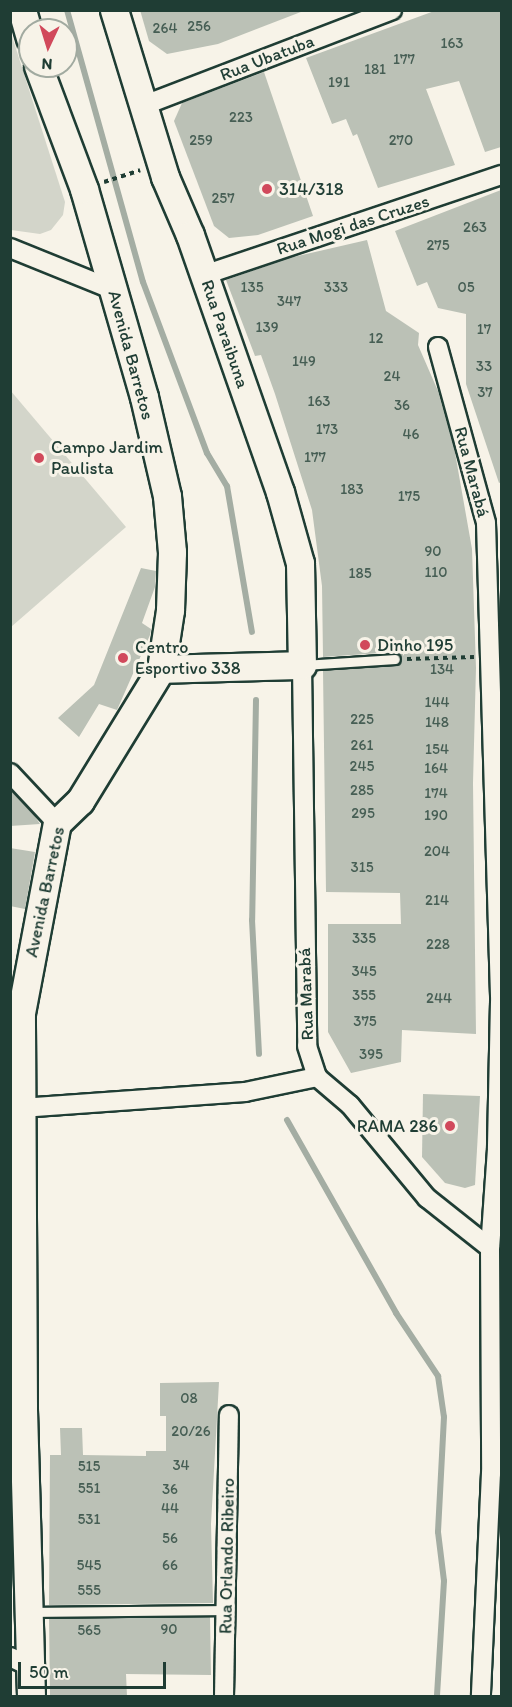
<!DOCTYPE html>
<html>
<head>
<meta charset="utf-8">
<style>
	body { margin:0 }
	#map { position:relative; width:512px; height:1707px; overflow:hidden; background:#f7f3e8; font-family:Itim,sans-serif }
	div>[style] { position:absolute }
	.green>* { inset:0; background:#d3d5ca }
	.stream>* { height:6px; margin:-3px; padding:0 3px; transform-origin:3px; border-radius:3px; background:#a4ada3 }
	.building>* { inset:0; background:#bbc1b6 }
	.path>* { height:4px; margin-top:-2px; transform-origin:0; background:repeating-linear-gradient(90deg,#1f3d34 0 4.5px,transparent 0 9px) }
	.roads { filter:drop-shadow(2px 0 #1f3d34) drop-shadow(-2px 0 #1f3d34) drop-shadow(0 2px #1f3d34) drop-shadow(0 -2px #1f3d34) }
	.lane>* { height:9px; margin:-4.5px; padding:0 4.5px; transform-origin:4.5px; border-radius:4.5px; background:#f7f3e8 }
	.street>* { height:18px; margin:-9px; padding:0 9px; transform-origin:9px; border-radius:9px; background:#f7f3e8 }
	.secondary>* { height:27px; margin:-13.5px; padding:0 13.5px; transform-origin:13.5px; border-radius:13.5px; background:#f7f3e8 }
	.dots>* { width:16px; height:16px; translate:-50% -50%; box-sizing:border-box; border:3px solid #f7f3e8; border-radius:50% }
	span { translate:-50% -50%; white-space:nowrap; text-align:center; line-height:1.15; -webkit-text-stroke:6px #f7f3e8; paint-order:stroke }
	.number-label { font-size:15px; color:#465e54 }
	.number-label span { -webkit-text-stroke-width:0 }
	.street-label { font-size:18px; color:#1f3d34 }
	.poi-label { font-size:18px; color:#1f3d34 }
	.left { translate:0 -50%; text-align:left }
	.right { translate:-100% -50%; text-align:right }
	.frame { position:absolute; inset:0; border:12px solid #1f3d34; pointer-events:none }
	.north { position:absolute; left:18px; top:18px; width:60px; height:60px; box-sizing:border-box; background:#f7f3e8; border:2px solid #a1aaa0; border-radius:50%; rotate:184deg; font-size:16px; font-weight:700; line-height:24px; text-align:center; color:#1f3d34 }
	.north::after { content:''; display:block; margin:auto; width:21px; height:27px; background:#d1495b; clip-path:polygon(50% 0,100% 100%,50% 72%,0 100%) }
	.scale { position:absolute; left:18px; top:1662px; width:148px; height:27px; box-sizing:border-box; border:3px solid #1f3d34; border-top:0; padding-left:8px; font-size:18px; line-height:21px; white-space:nowrap; color:#1f3d34; -webkit-text-stroke:4px #f7f3e8; paint-order:stroke }
</style>
</head>
<body>
<div id="map">
	<div class="green">
		<i style="clip-path:polygon(10px 30px,65px 202px,63px 215px,51px 230px,40px 234px,11px 230px)"></i>
		<i style="clip-path:polygon(10px 390px,126px 527px,11px 627px,10px 627px)"></i>
	</div>
	<div class="stream">
		<i style="left:67px;top:10px;width:282px;rotate:74.4deg"></i>
		<i style="left:143px;top:282px;width:183px;rotate:69.5deg"></i>
		<i style="left:207px;top:453px;width:39px;rotate:59deg"></i>
		<i style="left:227px;top:486px;width:148px;rotate:80.3deg"></i>
		<i style="left:256px;top:700px;width:220px;rotate:91deg"></i>
		<i style="left:252px;top:920px;width:134px;rotate:87deg"></i>
		<i style="left:287px;top:1120px;width:222px;rotate:60.5deg"></i>
		<i style="left:396px;top:1313px;width:76px;rotate:56.3deg"></i>
		<i style="left:438px;top:1376px;width:41px;rotate:81.7deg"></i>
		<i style="left:444px;top:1417px;width:115px;rotate:93deg"></i>
		<i style="left:438px;top:1532px;width:49px;rotate:83deg"></i>
		<i style="left:444px;top:1581px;width:115px;rotate:93.5deg"></i>
	</div>
	<div class="building">
		<i style="clip-path:polygon(140px 10px,306px 10px,218px 44px,167px 54px,149px 41px)"></i>
		<i style="clip-path:polygon(437px 10px,501px 10px,501px 147px,485px 152px,459px 81px,426px 89px,455px 165px,378px 188px,357px 134px,353px 136px,346px 119px,332px 124px,306px 58px)"></i>
		<i style="clip-path:polygon(264px 72px,313px 216px,258px 235px,229px 238px,214px 226px,174px 121px,182px 103px)"></i>
		<i style="clip-path:polygon(501px 190px,501px 482px,499px 483px,466px 384px,466px 314px,438px 308px,427px 282px,417px 286px,395px 231px)"></i>
		<i style="clip-path:polygon(367px 240px,386px 311px,419px 333px,418px 345px,438px 391px,454px 447px,472px 549px,476px 668px,473px 783px,476px 1034px,402px 1030px,401px 1062px,351px 1073px,328px 1032px,328px 924px,401px 924px,400px 893px,326px 892px,323px 671px,395px 666px,402px 658px,395px 652px,323px 657px,322px 586px,312px 510px,275px 394px,261px 355px,255px 356px,226px 280px,289px 258px)"></i>
		<i style="clip-path:polygon(141px 568px,156px 571px,155px 587px,142px 623px,151px 629px,150px 635px,117px 710px,99px 704px,79px 737px,58px 718px,94px 685px)"></i>
		<i style="clip-path:polygon(10px 790px,34px 815px,40px 824px,10px 826px)"></i>
		<i style="clip-path:polygon(10px 848px,35px 852px,25px 909px,10px 906px)"></i>
		<i style="clip-path:polygon(423px 1094px,480px 1096px,475px 1185px,465px 1188px,445px 1183px,422px 1157px)"></i>
		<i style="clip-path:polygon(219px 1382px,211px 1524px,213px 1603px,49px 1605px,50px 1455px,61px 1455px,60px 1428px,82px 1428px,83px 1455px,146px 1456px,146px 1451px,166px 1451px,166px 1416px,160px 1416px,160px 1383px)"></i>
		<i style="clip-path:polygon(210px 1617px,211px 1675px,126px 1674px,127px 1696px,50px 1696px,49px 1619px)"></i>
	</div>
	<div class="path">
		<i style="left:104px;top:182px;width:38px;rotate:-18deg"></i>
		<i style="left:407px;top:659px;width:67px;rotate:-1.7deg"></i>
	</div>
	<div class="roads">
		<div class="lane">
			<i style="left:304px;top:665px;width:91px;rotate:-3.8deg"></i>
			<i style="left:30px;top:1612px;width:196px;rotate:-0.6deg"></i>
		</div>
		<div class="street">
			<i style="left:142px;top:106px;width:268px;rotate:-21deg"></i>
			<i style="left:10px;top:248px;width:112px;rotate:22deg"></i>
			<i style="left:204px;top:275px;width:314px;rotate:-18.6deg"></i>
			<i style="left:438px;top:347px;width:182px;rotate:74.7deg"></i>
			<i style="left:486px;top:523px;width:102px;rotate:88.3deg"></i>
			<i style="left:489px;top:625px;width:377px;rotate:88.3deg"></i>
			<i style="left:500px;top:1002px;width:147px;rotate:91.2deg"></i>
			<i style="left:497px;top:1149px;width:99px;rotate:94deg"></i>
			<i style="left:490px;top:1248px;width:225px;rotate:89.7deg"></i>
			<i style="left:491px;top:1473px;width:223px;rotate:92.6deg"></i>
			<i style="left:302px;top:665px;width:381px;rotate:89.2deg"></i>
			<i style="left:307px;top:1046px;width:33px;rotate:72deg"></i>
			<i style="left:317px;top:1077px;width:43px;rotate:40.3deg"></i>
			<i style="left:350px;top:1105px;width:121px;rotate:50.4deg"></i>
			<i style="left:427px;top:1198px;width:80px;rotate:38.4deg"></i>
			<i style="left:10px;top:773px;width:69px;rotate:46.8deg"></i>
			<i style="left:21px;top:1108px;width:225px;rotate:-4.1deg"></i>
			<i style="left:245px;top:1092px;width:74px;rotate:-11.8deg"></i>
			<i style="left:10px;top:1657px;width:23px;rotate:25deg"></i>
			<i style="left:224px;top:1696px;width:281px;rotate:-89deg"></i>
		</div>
		<div class="secondary">
			<i style="left:22px;top:10px;width:29px;rotate:74deg"></i>
			<i style="left:114px;top:10px;width:175px;rotate:73deg"></i>
			<i style="left:165px;top:177px;width:63px;rotate:66.7deg"></i>
			<i style="left:190px;top:235px;width:272px;rotate:70.7deg"></i>
			<i style="left:280px;top:492px;width:74px;rotate:74.3deg"></i>
			<i style="left:300px;top:563px;width:102px;rotate:88.9deg"></i>
			<i style="left:302px;top:665px;width:141px;rotate:178.4deg"></i>
			<i style="left:31px;top:1696px;width:290px;rotate:-91.6deg"></i>
			<i style="left:23px;top:1406px;width:393px;rotate:-90.3deg"></i>
			<i style="left:21px;top:1013px;width:193px;rotate:-79.3deg"></i>
			<i style="left:57px;top:823px;width:32px;rotate:-44deg"></i>
			<i style="left:80px;top:801px;width:155px;rotate:-58.5deg"></i>
			<i style="left:161px;top:669px;width:60px;rotate:-81.3deg"></i>
			<i style="left:170px;top:610px;width:58px;rotate:-88deg"></i>
			<i style="left:172px;top:552px;width:56px;rotate:-95.1deg"></i>
			<i style="left:167px;top:496px;width:102px;rotate:-103.1deg"></i>
			<i style="left:144px;top:397px;width:216px;rotate:-106.1deg"></i>
			<i style="left:84px;top:189px;width:131px;rotate:-110.5deg"></i>
		</div>
	</div>
	<div class="dots">
		<i style="left:267px;top:189px;background:#d1495b"></i>
		<i style="left:39px;top:458px;background:#d1495b"></i>
		<i style="left:365px;top:645px;background:#d1495b"></i>
		<i style="left:123px;top:658px;background:#d1495b"></i>
		<i style="left:450px;top:1126px;background:#d1495b"></i>
	</div>
	<div class="number-label">
		<span style="left:199px;top:27px">256</span>
		<span style="left:165px;top:29px">264</span>
		<span style="left:452px;top:44px">163</span>
		<span style="left:404px;top:60px">177</span>
		<span style="left:375px;top:70px">181</span>
		<span style="left:339px;top:83px">191</span>
		<span style="left:241px;top:118px">223</span>
		<span style="left:201px;top:141px">259</span>
		<span style="left:401px;top:141px">270</span>
		<span style="left:223px;top:199px">257</span>
		<span style="left:475px;top:228px">263</span>
		<span style="left:438px;top:246px">275</span>
		<span style="left:252px;top:288px">135</span>
		<span style="left:336px;top:288px">333</span>
		<span style="left:466px;top:288px">05</span>
		<span style="left:289px;top:302px">347</span>
		<span style="left:267px;top:328px">139</span>
		<span style="left:484px;top:330px">17</span>
		<span style="left:376px;top:339px">12</span>
		<span style="left:304px;top:362px">149</span>
		<span style="left:484px;top:367px">33</span>
		<span style="left:392px;top:377px">24</span>
		<span style="left:485px;top:393px">37</span>
		<span style="left:319px;top:402px">163</span>
		<span style="left:402px;top:406px">36</span>
		<span style="left:327px;top:430px">173</span>
		<span style="left:411px;top:435px">46</span>
		<span style="left:315px;top:458px">177</span>
		<span style="left:352px;top:490px">183</span>
		<span style="left:409px;top:497px">175</span>
		<span style="left:433px;top:552px">90</span>
		<span style="left:436px;top:573px">110</span>
		<span style="left:360px;top:574px">185</span>
		<span style="left:442px;top:670px">134</span>
		<span style="left:437px;top:703px">144</span>
		<span style="left:362px;top:720px">225</span>
		<span style="left:437px;top:723px">148</span>
		<span style="left:362px;top:746px">261</span>
		<span style="left:437px;top:750px">154</span>
		<span style="left:362px;top:767px">245</span>
		<span style="left:436px;top:769px">164</span>
		<span style="left:362px;top:791px">285</span>
		<span style="left:436px;top:794px">174</span>
		<span style="left:363px;top:814px">295</span>
		<span style="left:436px;top:816px">190</span>
		<span style="left:437px;top:852px">204</span>
		<span style="left:362px;top:868px">315</span>
		<span style="left:437px;top:901px">214</span>
		<span style="left:364px;top:939px">335</span>
		<span style="left:438px;top:945px">228</span>
		<span style="left:364px;top:972px">345</span>
		<span style="left:364px;top:996px">355</span>
		<span style="left:439px;top:999px">244</span>
		<span style="left:365px;top:1022px">375</span>
		<span style="left:371px;top:1055px">395</span>
		<span style="left:189px;top:1399px">08</span>
		<span style="left:191px;top:1432px">20/26</span>
		<span style="left:181px;top:1466px">34</span>
		<span style="left:89px;top:1467px">515</span>
		<span style="left:89px;top:1489px">551</span>
		<span style="left:170px;top:1490px">36</span>
		<span style="left:170px;top:1509px">44</span>
		<span style="left:89px;top:1520px">531</span>
		<span style="left:170px;top:1539px">56</span>
		<span style="left:89px;top:1566px">545</span>
		<span style="left:170px;top:1566px">66</span>
		<span style="left:89px;top:1591px">555</span>
		<span style="left:169px;top:1630px">90</span>
		<span style="left:89px;top:1631px">565</span>
	</div>
	<div class="street-label">
		<span style="left:267px;top:58px;rotate:-21deg">Rua Ubatuba</span>
		<span style="left:353px;top:225px;rotate:-18deg">Rua Mogi das Cruzes</span>
		<span style="left:225px;top:334px;rotate:71deg">Rua Paraibuna</span>
		<span style="left:131px;top:355px;rotate:75deg">Avenida Barretos</span>
		<span style="left:472px;top:472px;rotate:75deg">Rua Marabá</span>
		<span style="left:45px;top:892px;rotate:-78deg">Avenida Barretos</span>
		<span style="left:306px;top:994px;rotate:-92deg">Rua Marabá</span>
		<span style="left:227px;top:1556px;rotate:-89deg">Rua Orlando Ribeiro</span>
	</div>
	<div class="poi-label">
		<span class="left" style="left:279px;top:189px">314/318</span>
		<span class="left" style="left:51px;top:458px">Campo Jardim<br>Paulista</span>
		<span class="left" style="left:377px;top:645px">Dinho 195</span>
		<span class="left" style="left:135px;top:658px">Centro<br>Esportivo 338</span>
		<span class="right" style="left:438px;top:1126px">RAMA 286</span>
	</div>
	<div class="frame"></div>
	<div class="north">N</div>
	<div class="scale">50 m</div>
</div>
</body>
</html>
